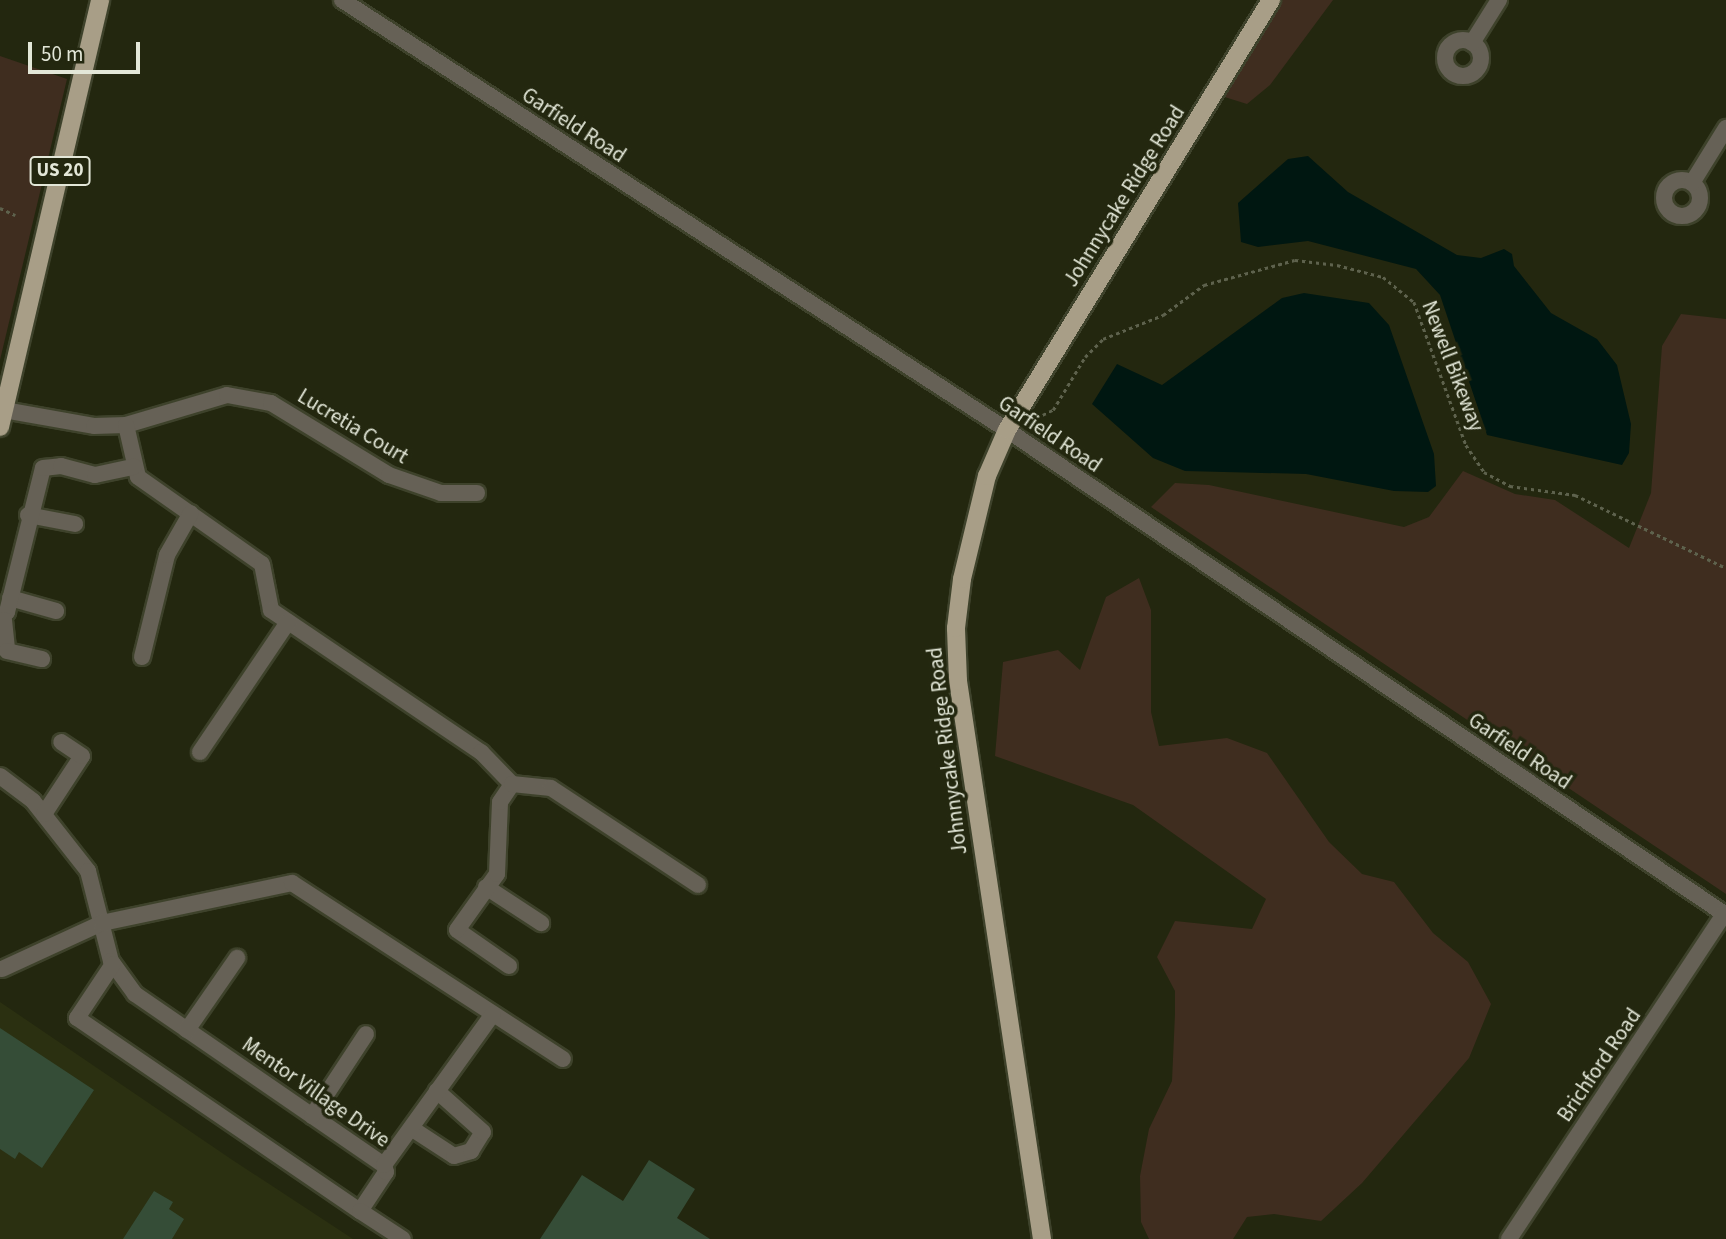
<!DOCTYPE html>
<html>
<head>
<meta charset="utf-8">
<style>
	body { margin:0 }
	#map { position:relative; width:1726px; height:1239px; overflow:hidden; background:#23270f; font-family:"Source Sans 3",sans-serif }
	div>[style] { position:absolute }
	.built>* { inset:0; background:#2b3011 }
	.green>* { inset:0; background:#3f2d1f }
	.water>* { inset:0; background:#001711 }
	.building>* { inset:0; background:#354d37 }
	.path>* { height:2.5px; margin-top:-1.25px; transform-origin:0; background:repeating-linear-gradient(90deg,#5e624d 0 3.5px,transparent 0 7px) }
	.roads { filter:drop-shadow(2px 0 #3e422b) drop-shadow(-2px 0 #3e422b) drop-shadow(0 2px #3e422b) drop-shadow(0 -2px #3e422b) }
	.minor>* { height:16px; margin:-8px; padding:0 8px; transform-origin:8px; border-radius:8px; background:#666156 }
	.minor>.ring { margin:-8px; padding:0; box-sizing:content-box; background:none; border:16px solid #666156; border-radius:50% }
	.major>* { height:18px; margin:-9px; padding:0 9px; transform-origin:9px; border-radius:9px; background:#a89e87 }
	span { translate:-50% -50%; white-space:nowrap; text-align:center; line-height:1.15; -webkit-text-stroke:7px #23270f; paint-order:stroke }
	.shield-label span { padding:2px 5px; background:#23270f; border:2px solid; border-radius:5px; -webkit-text-stroke-width:0 }
	.shield-label { font-size:19px; color:#e3e7d8; font-weight:700 }
	.street-label { font-size:21px; color:#e3e7d8 }
	.scale { position:absolute; left:28px; top:42px; width:112px; height:32px; box-sizing:border-box; border:4px solid #e3e7d8; border-top:0; padding-left:9px; font-size:21px; line-height:24px; white-space:nowrap; color:#e3e7d8; -webkit-text-stroke:5px #23270f; paint-order:stroke }
</style>
</head>
<body>
<div id="map">
	<div class="built">
		<i style="clip-path:polygon(0 1002px,231px 1159px,353px 1239px,0 1239px)"></i>
	</div>
	<div class="green">
		<i style="clip-path:polygon(1277px 0,1333px 0,1270px 85px,1247px 104px,1218px 95px)"></i>
		<i style="clip-path:polygon(0 56px,67px 79px,0 360px)"></i>
		<i style="clip-path:polygon(1681px 314px,1726px 319px,1726px 894px,1151px 507px,1175px 483px,1209px 485px,1404px 527px,1429px 517px,1463px 471px,1515px 494px,1555px 500px,1629px 548px,1651px 493px,1662px 346px)"></i>
		<i style="clip-path:polygon(1139px 578px,1151px 610px,1151px 712px,1159px 746px,1227px 738px,1267px 753px,1329px 842px,1362px 874px,1394px 882px,1433px 933px,1468px 962px,1491px 1004px,1469px 1058px,1362px 1183px,1321px 1221px,1274px 1214px,1247px 1217px,1233px 1239px,1149px 1239px,1141px 1222px,1140px 1176px,1149px 1129px,1172px 1081px,1175px 1014px,1175px 991px,1157px 957px,1175px 921px,1252px 929px,1266px 899px,1133px 805px,995px 756px,1003px 662px,1058px 650px,1080px 670px,1106px 597px)"></i>
	</div>
	<div class="water">
		<i style="clip-path:polygon(1308px 156px,1348px 192px,1457px 255px,1481px 258px,1504px 249px,1512px 254px,1514px 266px,1551px 313px,1597px 339px,1617px 365px,1631px 424px,1629px 453px,1622px 465px,1487px 435px,1440px 295px,1416px 269px,1308px 241px,1258px 247px,1241px 242px,1238px 203px,1288px 159px)"></i>
		<i style="clip-path:polygon(1304px 293px,1369px 303px,1389px 325px,1434px 454px,1436px 486px,1428px 492px,1394px 491px,1306px 474px,1185px 471px,1153px 458px,1092px 404px,1117px 364px,1162px 385px,1282px 298px)"></i>
	</div>
	<div class="building">
		<i style="clip-path:polygon(0 1028px,94px 1090px,42px 1168px,19px 1152px,15px 1159px,0 1149px)"></i>
		<i style="clip-path:polygon(649px 1160px,695px 1189px,677px 1218px,710px 1239px,540px 1239px,582px 1175px,623px 1201px)"></i>
		<i style="clip-path:polygon(154px 1191px,173px 1202px,169px 1209px,184px 1219px,172px 1239px,123px 1239px)"></i>
	</div>
	<div class="path">
		<i style="left:0;top:208px;width:17px;rotate:25deg"></i>
		<i style="left:1030px;top:421px;width:25px;rotate:-26deg"></i>
		<i style="left:1053px;top:410px;width:62px;rotate:-58.9deg"></i>
		<i style="left:1085px;top:357px;width:25px;rotate:-45deg"></i>
		<i style="left:1103px;top:339px;width:65px;rotate:-21.8deg"></i>
		<i style="left:1163px;top:315px;width:51px;rotate:-36.2deg"></i>
		<i style="left:1204px;top:285px;width:94px;rotate:-15.4deg"></i>
		<i style="left:1295px;top:260px;width:42px;rotate:6.8deg"></i>
		<i style="left:1337px;top:265px;width:48px;rotate:14.6deg"></i>
		<i style="left:1383px;top:277px;width:40px;rotate:39deg"></i>
		<i style="left:1414px;top:302px;width:152px;rotate:70deg"></i>
		<i style="left:1466px;top:445px;width:32px;rotate:56deg"></i>
		<i style="left:1484px;top:472px;width:30px;rotate:28deg"></i>
		<i style="left:1510px;top:486px;width:66px;rotate:7.9deg"></i>
		<i style="left:1575px;top:495px;width:168px;rotate:25.8deg"></i>
	</div>
	<div class="roads">
		<div class="minor">
			<i style="left:342px;top:0;width:792px;rotate:32.89deg"></i>
			<i style="left:1007px;top:430px;width:867px;rotate:34deg"></i>
			<i class="ring" style="left:1445px;top:40px;width:20px;height:20px"></i>
			<i style="left:1472px;top:43px;width:51px;rotate:-57.9deg"></i>
			<i class="ring" style="left:1664px;top:180px;width:20px;height:20px"></i>
			<i style="left:1692px;top:183px;width:65px;rotate:-58.3deg"></i>
			<i style="left:4px;top:410px;width:91px;rotate:10.1deg"></i>
			<i style="left:94px;top:426px;width:32px;rotate:-2deg"></i>
			<i style="left:126px;top:425px;width:105px;rotate:-16.5deg"></i>
			<i style="left:227px;top:395px;width:45px;rotate:10.3deg"></i>
			<i style="left:271px;top:403px;width:138px;rotate:31.4deg"></i>
			<i style="left:389px;top:475px;width:55px;rotate:19.1deg"></i>
			<i style="left:441px;top:493px;width:36px"></i>
			<i style="left:126px;top:425px;width:53px;rotate:77deg"></i>
			<i style="left:138px;top:477px;width:151px;rotate:35.1deg"></i>
			<i style="left:262px;top:564px;width:47px;rotate:78.9deg"></i>
			<i style="left:271px;top:610px;width:254px;rotate:34.1deg"></i>
			<i style="left:481px;top:752px;width:45px;rotate:45.9deg"></i>
			<i style="left:28px;top:515px;width:48px;rotate:10.8deg"></i>
			<i style="left:10px;top:598px;width:48px;rotate:15.8deg"></i>
			<i style="left:0;top:619px;width:10px;rotate:-45deg"></i>
			<i style="left:7px;top:612px;width:148px;rotate:-76deg"></i>
			<i style="left:43px;top:468px;width:18px;rotate:-6deg"></i>
			<i style="left:61px;top:466px;width:35px;rotate:15deg"></i>
			<i style="left:95px;top:475px;width:40px;rotate:-12deg"></i>
			<i style="left:4px;top:620px;width:31px;rotate:84deg"></i>
			<i style="left:7px;top:651px;width:36px;rotate:13deg"></i>
			<i style="left:142px;top:657px;width:105px;rotate:-76.2deg"></i>
			<i style="left:167px;top:555px;width:48px;rotate:-60.3deg"></i>
			<i style="left:200px;top:752px;width:157px;rotate:-55.9deg"></i>
			<i style="left:0;top:776px;width:41px;rotate:37.1deg"></i>
			<i style="left:33px;top:801px;width:89px;rotate:51.8deg"></i>
			<i style="left:88px;top:871px;width:93px;rotate:75.7deg"></i>
			<i style="left:111px;top:961px;width:41px;rotate:54deg"></i>
			<i style="left:135px;top:994px;width:302px;rotate:34.5deg"></i>
			<i style="left:44px;top:814px;width:69px;rotate:-56.8deg"></i>
			<i style="left:82px;top:756px;width:25px;rotate:-146deg"></i>
			<i style="left:486px;top:887px;width:66px;rotate:33.2deg"></i>
			<i style="left:113px;top:964px;width:65px;rotate:123.7deg"></i>
			<i style="left:77px;top:1018px;width:343px;rotate:34.3deg"></i>
			<i style="left:360px;top:1211px;width:47px;rotate:-56.3deg"></i>
			<i style="left:386px;top:1172px;width:7px;rotate:-106deg"></i>
			<i style="left:509px;top:966px;width:63px;rotate:-145.3deg"></i>
			<i style="left:457px;top:930px;width:69px;rotate:-54.5deg"></i>
			<i style="left:497px;top:874px;width:72px;rotate:-87.6deg"></i>
			<i style="left:500px;top:802px;width:22px;rotate:-56deg"></i>
			<i style="left:512px;top:784px;width:39px;rotate:6deg"></i>
			<i style="left:551px;top:788px;width:176px;rotate:33.4deg"></i>
			<i style="left:2px;top:969px;width:110px;rotate:-24.7deg"></i>
			<i style="left:102px;top:923px;width:194px;rotate:-11.9deg"></i>
			<i style="left:292px;top:883px;width:323px;rotate:33deg"></i>
			<i style="left:187px;top:1030px;width:88px;rotate:-55.2deg"></i>
			<i style="left:312px;top:1116px;width:98px;rotate:-56.6deg"></i>
			<i style="left:411px;top:1128px;width:51px;rotate:33.1deg"></i>
			<i style="left:454px;top:1156px;width:18px;rotate:-16deg"></i>
			<i style="left:471px;top:1151px;width:22px;rotate:-58deg"></i>
			<i style="left:483px;top:1132px;width:62px;rotate:-138.3deg"></i>
			<i style="left:384px;top:1165px;width:186px;rotate:-54.2deg"></i>
			<i style="left:360px;top:1211px;width:51px;rotate:33.1deg"></i>
			<i style="left:1509px;top:1239px;width:390px;rotate:-56.5deg"></i>
		</div>
		<div class="major">
			<i style="left:0;top:427px;width:439px;rotate:-76.8deg"></i>
			<i style="left:1042px;top:1239px;width:564px;rotate:-98.56deg"></i>
			<i style="left:958px;top:681px;width:53px;rotate:-92.2deg"></i>
			<i style="left:956px;top:628px;width:49px;rotate:-83deg"></i>
			<i style="left:962px;top:579px;width:106px;rotate:-76.4deg"></i>
			<i style="left:987px;top:476px;width:50px;rotate:-66.5deg"></i>
			<i style="left:1007px;top:430px;width:505px;rotate:-58.45deg"></i>
		</div>
	</div>
	<div class="shield-label">
		<span style="left:60px;top:171px">US 20</span>
	</div>
	<div class="street-label">
		<span style="left:574px;top:125px;rotate:33deg">Garfield Road</span>
		<span style="left:1124px;top:196px;rotate:-58deg">Johnnycake Ridge Road</span>
		<span style="left:1453px;top:366px;rotate:69deg">Newell Bikeway</span>
		<span style="left:353px;top:426px;rotate:31deg">Lucretia Court</span>
		<span style="left:1050px;top:434px;rotate:34deg">Garfield Road</span>
		<span style="left:947px;top:751px;rotate:-97deg">Johnnycake Ridge Road</span>
		<span style="left:1520px;top:751px;rotate:34deg">Garfield Road</span>
		<span style="left:1599px;top:1065px;rotate:-56deg">Brichford Road</span>
		<span style="left:316px;top:1092px;rotate:35deg">Mentor Village Drive</span>
	</div>
	<div class="scale">50 m</div>
</div>
</body>
</html>
